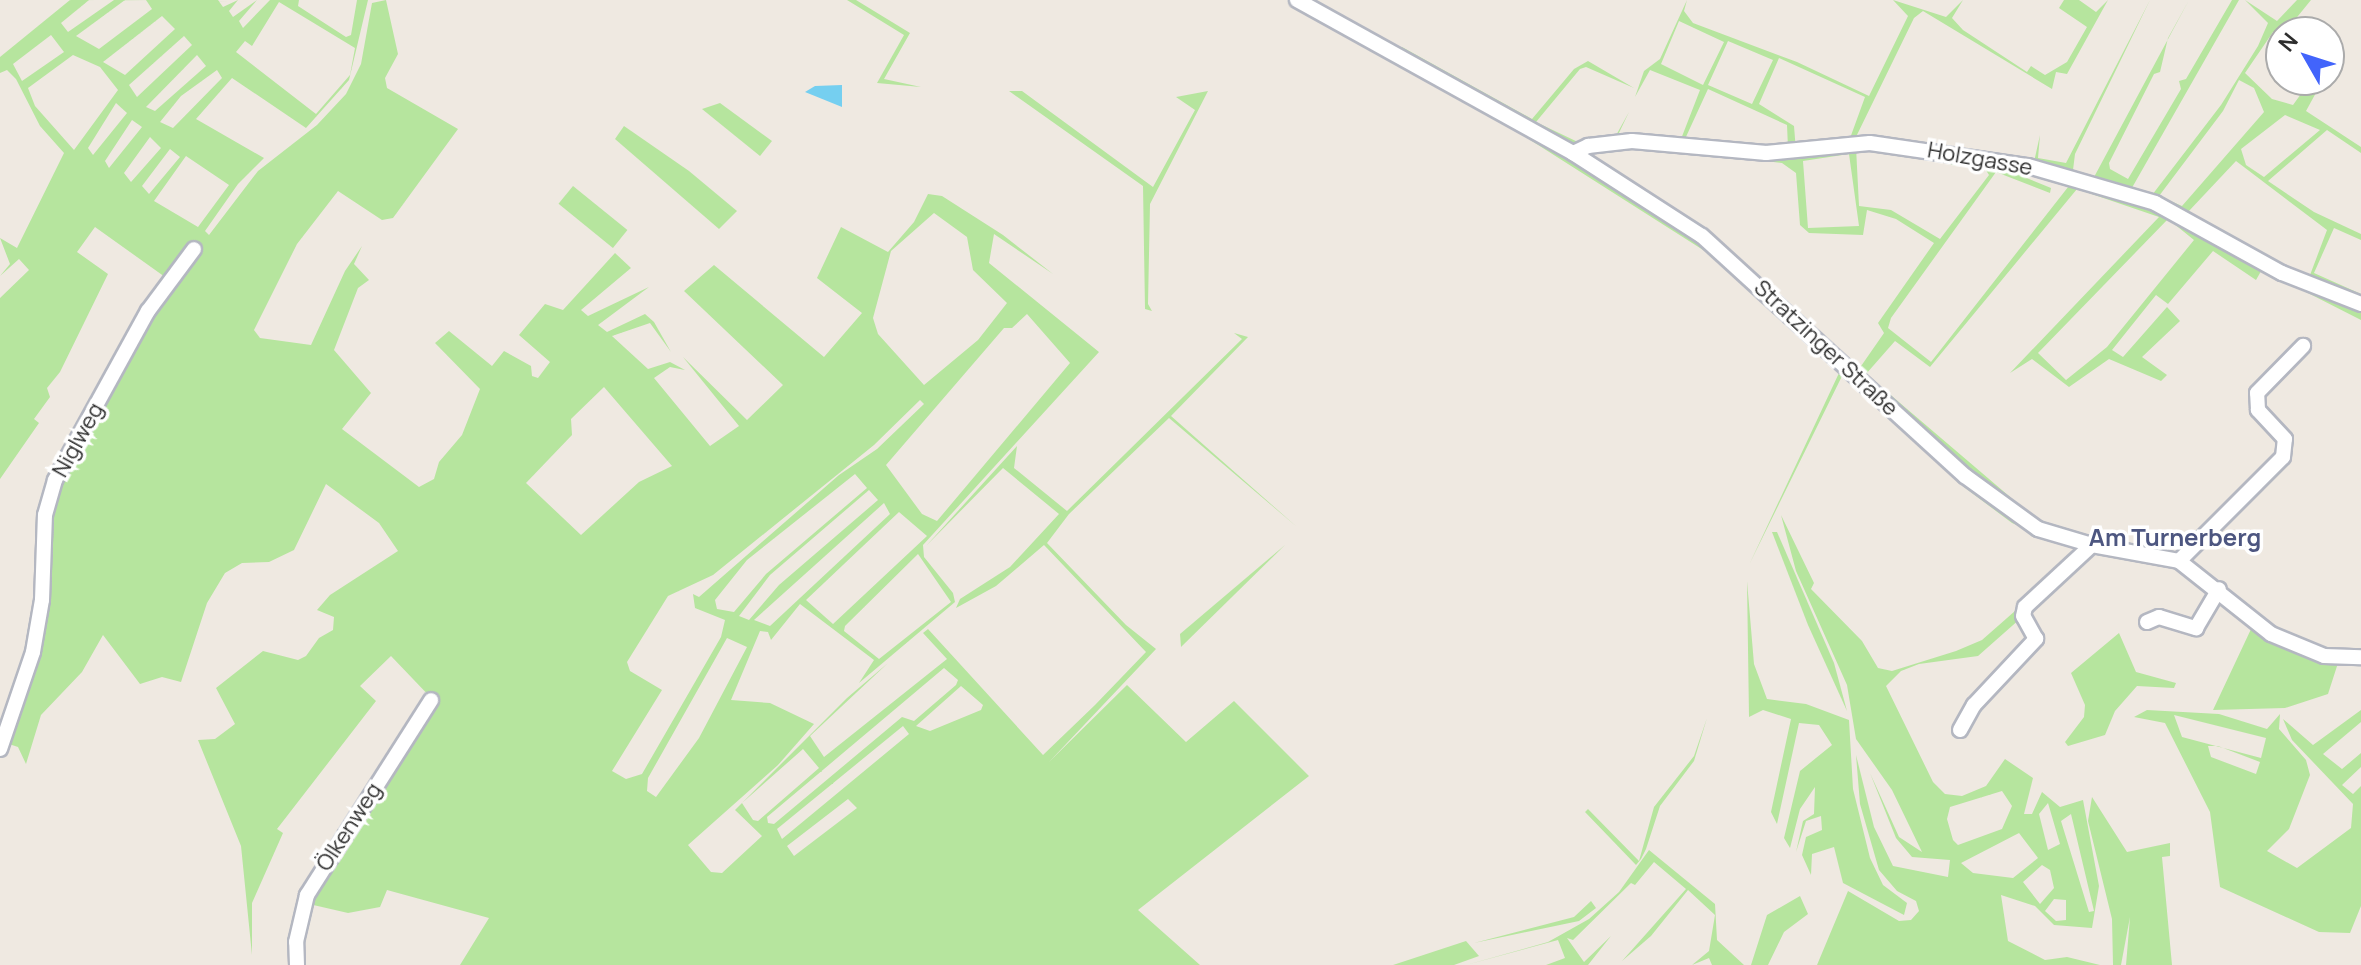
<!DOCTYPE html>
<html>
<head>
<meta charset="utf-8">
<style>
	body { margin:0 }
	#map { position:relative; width:2361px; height:965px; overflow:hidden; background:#efe9e1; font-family:Manrope,sans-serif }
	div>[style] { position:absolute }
	.green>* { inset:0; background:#b6e59e; transform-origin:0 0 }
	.water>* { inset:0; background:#75cff0 }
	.roads { filter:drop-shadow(2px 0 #b4b7c1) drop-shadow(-2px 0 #b4b7c1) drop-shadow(0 2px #b4b7c1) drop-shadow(0 -2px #b4b7c1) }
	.minor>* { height:14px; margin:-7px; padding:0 7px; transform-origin:7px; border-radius:7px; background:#fff }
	span { translate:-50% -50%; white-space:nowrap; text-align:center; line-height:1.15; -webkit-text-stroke:7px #fff; paint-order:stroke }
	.street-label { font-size:22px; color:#2e2e2e }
	.neighbourhood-label { font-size:24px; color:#4d5680; font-weight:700 }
	.north { position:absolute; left:2265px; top:16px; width:80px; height:80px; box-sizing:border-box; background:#fff; border:2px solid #ababab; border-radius:50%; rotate:309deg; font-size:22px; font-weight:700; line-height:32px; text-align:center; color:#2e2e2e }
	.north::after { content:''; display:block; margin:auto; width:28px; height:36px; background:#4264fb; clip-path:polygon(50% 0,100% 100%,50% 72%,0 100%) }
</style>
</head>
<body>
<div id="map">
	<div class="green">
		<i style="clip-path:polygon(evenodd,70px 0,89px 0,61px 23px,68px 32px,114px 0,125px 0,76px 36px,99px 49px,152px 9px,146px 0,218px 0,223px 7px,238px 0,229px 11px,233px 17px,257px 0,239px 21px,243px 28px,270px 0,299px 0,298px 6px,346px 37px,351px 35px,357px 0,368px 0,349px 80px,306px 128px,232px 78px,196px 119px,264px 158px,238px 184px,205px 231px,209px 235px,258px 171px,317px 125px,346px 94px,361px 64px,372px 3px,386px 0,398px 54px,385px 78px,387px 88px,458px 129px,393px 218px,382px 220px,338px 191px,297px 244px,254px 330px,260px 338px,311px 345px,345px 271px,362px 246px,354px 264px,369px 280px,358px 288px,334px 350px,371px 393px,342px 429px,419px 487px,434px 479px,439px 462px,462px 435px,480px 389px,435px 343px,449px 331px,492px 366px,504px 351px,531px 366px,532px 376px,538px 378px,550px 362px,519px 335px,545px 304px,563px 310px,615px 253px,631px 268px,581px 310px,588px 316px,649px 287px,598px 325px,607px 332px,645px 314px,654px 322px,671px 352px,650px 323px,612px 336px,648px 369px,670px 362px,685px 370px,670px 367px,654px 378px,710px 446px,739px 426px,683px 357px,747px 420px,783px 385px,684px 291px,714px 265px,824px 357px,862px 313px,817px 278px,841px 227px,888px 252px,914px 222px,928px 194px,942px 196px,1003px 235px,1053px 274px,994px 234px,989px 263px,1099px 352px,923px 545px,924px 557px,953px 593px,955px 602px,859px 683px,874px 660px,800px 604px,771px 640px,768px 632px,760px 631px,731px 700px,770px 703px,814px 724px,778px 765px,688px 845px,711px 872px,722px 873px,762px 836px,735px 810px,847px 698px,888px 663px,810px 736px,824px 757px,947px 659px,923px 633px,928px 629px,1043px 755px,1095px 705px,1146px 652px,1044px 545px,996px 586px,956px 608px,960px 599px,1010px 567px,1059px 514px,1003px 468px,926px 546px,1017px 446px,1014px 468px,1067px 511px,1242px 339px,1234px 333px,1248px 337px,1171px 416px,1297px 527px,1169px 418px,1069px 514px,1047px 543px,1126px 625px,1156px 649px,1049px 762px,1127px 685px,1186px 742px,1234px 701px,1309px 776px,1138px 910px,1200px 965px,460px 965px,489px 918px,387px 890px,380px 907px,348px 913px,309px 904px,435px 702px,391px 656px,360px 686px,376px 701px,277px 829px,283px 833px,252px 903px,252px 955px,241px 846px,198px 740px,215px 739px,235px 724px,216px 688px,263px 651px,298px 660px,306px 656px,319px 638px,333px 630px,334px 617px,317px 610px,330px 595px,398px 551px,379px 523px,326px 484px,294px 550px,269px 562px,242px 563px,225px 573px,207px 603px,181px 682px,162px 677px,140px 684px,103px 635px,82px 672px,41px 715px,26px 764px,18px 747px,9px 744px,36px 653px,49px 516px,58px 482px,172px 282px,95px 227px,77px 252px,108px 274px,60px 372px,47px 388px,50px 397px,34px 419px,39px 423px,0 479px,0 298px,29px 270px,19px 259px,0 276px,10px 264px,0 238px,17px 248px,64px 153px,40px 126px,16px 79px,7px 70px,0 73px,0 57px,70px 0,279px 2px,355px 48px,350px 75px,316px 114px,236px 52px,245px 41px,252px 46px,279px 2px,70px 0,162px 16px,175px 29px,125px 75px,103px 62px,162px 16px,70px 0,51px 35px,64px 52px,22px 81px,13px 64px,51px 35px,70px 0,184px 36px,192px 45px,137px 97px,129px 85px,184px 36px,70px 0,73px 55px,100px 67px,118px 90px,74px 150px,35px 106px,28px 88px,73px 55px,70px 0,197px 55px,206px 66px,155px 111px,146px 107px,197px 55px,70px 0,217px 70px,222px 78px,173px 128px,160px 122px,181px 96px,217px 70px,70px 0,116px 103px,127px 113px,93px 155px,88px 148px,116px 103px,70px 0,132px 120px,142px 127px,109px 168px,105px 161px,132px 120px,70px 0,150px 137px,161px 148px,131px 182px,124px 173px,150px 137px,70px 0,170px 149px,180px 157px,149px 194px,142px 186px,170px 149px,70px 0,186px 156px,229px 185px,198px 227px,154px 201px,186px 156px,70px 0,934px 213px,967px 237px,973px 270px,1007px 303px,978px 340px,924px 385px,878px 334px,873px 318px,891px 251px,934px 213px,70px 0,1027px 314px,1070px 363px,937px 521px,922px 514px,886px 465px,1004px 328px,1012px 328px,1027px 314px,70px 0,604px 387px,672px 466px,639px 482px,581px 535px,526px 483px,572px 435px,571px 419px,604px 387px,70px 0,920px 400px,924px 404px,877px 449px,839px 475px,699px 597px,693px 594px,695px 608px,725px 620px,721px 637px,642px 774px,626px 779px,612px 771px,662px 690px,630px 671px,627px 662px,668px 596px,713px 575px,874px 445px,920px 400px,70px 0,855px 474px,867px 488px,766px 574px,734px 612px,717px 609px,715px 600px,747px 560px,855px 474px,70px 0,869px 490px,878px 500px,779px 585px,749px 620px,739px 616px,770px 575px,869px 490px,70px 0,884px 503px,890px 514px,770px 626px,754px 620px,884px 503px,70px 0,899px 512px,927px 536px,833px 624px,806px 600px,899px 512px,70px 0,918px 554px,951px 602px,879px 659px,844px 631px,845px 626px,918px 554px,70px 0,727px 638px,747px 647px,699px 738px,656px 797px,647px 791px,648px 778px,727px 638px,70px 0,944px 668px,958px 680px,956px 685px,914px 721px,902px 717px,774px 824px,768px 823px,767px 817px,944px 668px,70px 0,961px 686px,983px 705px,981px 710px,930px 731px,916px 726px,961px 686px,70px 0,903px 726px,909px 734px,782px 839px,777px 829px,903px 726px,70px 0,803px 749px,819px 768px,758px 821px,753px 820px,742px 803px,803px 749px,70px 0,848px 799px,857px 808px,794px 856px,787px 846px,848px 799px)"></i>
		<i style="clip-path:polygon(847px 0,856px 0,910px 33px,884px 79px,921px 87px,877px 83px,904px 35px)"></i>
		<i style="clip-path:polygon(evenodd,1687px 0,1684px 11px,1693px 23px,1797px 62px,1869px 96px,1908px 16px,1893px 0,1946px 17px,1963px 0,1952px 18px,1963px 30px,2027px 72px,2031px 66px,2045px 75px,2067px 62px,2087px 27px,2059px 8px,2064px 0,2079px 0,2096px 12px,2108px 0,2067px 74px,2056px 72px,2052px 89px,1923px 11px,1914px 18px,1854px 141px,1849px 141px,1865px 97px,1779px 58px,1759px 104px,1794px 126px,1796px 151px,1614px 139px,1629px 112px,1617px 137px,1681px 139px,1700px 90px,1650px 70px,1635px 97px,1644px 71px,1660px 59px,1687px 0,1679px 21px,1724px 42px,1703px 85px,1661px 64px,1679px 21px,1687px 0,1728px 41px,1773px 60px,1752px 104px,1708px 85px,1728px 41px,1687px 0,1708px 89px,1787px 125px,1788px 148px,1685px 139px,1708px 89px)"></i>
		<i style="clip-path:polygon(2150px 0,2075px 154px,2073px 170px,2093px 179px,2189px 0,2168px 38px,2160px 72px,2154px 74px,2109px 163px,2110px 169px,2128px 179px,2181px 89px,2179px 81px,2186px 79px,2232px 0,2239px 0,2129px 193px,2034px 162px,2040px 135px,2038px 158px,2066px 163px)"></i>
		<i style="clip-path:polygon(evenodd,2245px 0,2277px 21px,2297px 0,2311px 0,2281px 37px,2273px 32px,2245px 73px,2272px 99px,2293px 105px,2311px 80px,2323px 80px,2306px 111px,2361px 147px,2361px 153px,2327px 130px,2268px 181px,2314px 212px,2361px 234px,2361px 240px,2334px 228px,2314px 273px,2361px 294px,2361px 320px,2304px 291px,2327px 230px,2236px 161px,2188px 212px,2236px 245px,2149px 199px,2221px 105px,2258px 46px,2268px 23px,2245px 0,2239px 80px,2254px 88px,2264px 112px,2182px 206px,2159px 196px,2223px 111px,2239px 80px,2245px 0,2285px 115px,2320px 130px,2264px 177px,2246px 165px,2241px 149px,2285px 115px)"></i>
		<i style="clip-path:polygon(1402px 47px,1532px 119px,1574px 69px,1588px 61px,1634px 88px,1586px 67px,1580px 69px,1536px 122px,1582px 144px,1569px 144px,1400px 51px)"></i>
		<i style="clip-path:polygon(1009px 91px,1022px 91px,1153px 187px,1195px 110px,1176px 97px,1208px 91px,1150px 204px,1148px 304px,1152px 311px,1145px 309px,1143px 186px)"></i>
		<i style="clip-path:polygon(720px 103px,772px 141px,760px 156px,702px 109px)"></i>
		<i style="clip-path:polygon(1483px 110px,1572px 158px,1700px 239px,1844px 372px,1749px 565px,1839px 373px,1722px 262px)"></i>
		<i style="clip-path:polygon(624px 126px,689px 171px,737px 211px,719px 229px,615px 139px)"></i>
		<i style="clip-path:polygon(evenodd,1856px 147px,1859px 206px,1891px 210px,1940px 239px,1989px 175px,1984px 167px,1951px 165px,1952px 159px,2026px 168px,2024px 177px,2051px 188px,2050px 193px,1996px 172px,1891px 318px,1888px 328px,1931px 362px,2072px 182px,2154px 205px,2264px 266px,2256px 280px,2213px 251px,2168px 304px,2156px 295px,2112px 350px,2123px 357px,2167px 307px,2180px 321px,2142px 357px,2167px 375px,2161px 381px,2109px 359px,2069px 387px,2032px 359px,2010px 373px,2159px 217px,2077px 189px,1930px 367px,1895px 341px,1866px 374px,2023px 508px,2021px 512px,1967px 473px,1729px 254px,1584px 153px,1706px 231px,1859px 369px,1884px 333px,1878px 323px,1934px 243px,1896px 219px,1867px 210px,1863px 235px,1809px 233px,1800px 225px,1796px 173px,1782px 163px,1679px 151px,1766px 156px,1856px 147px,1849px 154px,1859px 226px,1808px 228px,1803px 161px,1849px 154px,1856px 147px,2168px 219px,2194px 240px,2107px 347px,2066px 380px,2038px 353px,2168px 219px)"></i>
		<i style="left:573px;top:186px;width:70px;height:23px;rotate:39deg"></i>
		<i style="clip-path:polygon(1850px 380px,2036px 533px,2012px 523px,1964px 487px)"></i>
		<i style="clip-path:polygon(evenodd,1781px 515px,1814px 583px,1811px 589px,1862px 641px,1878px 668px,1892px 671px,1956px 651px,1982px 640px,2015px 611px,2021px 618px,1978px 656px,1919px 664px,1901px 671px,1886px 686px,1933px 782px,1945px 794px,1962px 796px,1986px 786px,2005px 759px,2033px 778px,2024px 814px,2032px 814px,2042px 792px,2060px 807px,2083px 800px,2099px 886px,2092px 928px,2054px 925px,2035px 906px,2001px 895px,2008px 941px,2045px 960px,2067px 957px,2100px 965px,1817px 965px,1848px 891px,1899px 921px,1911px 920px,1919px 911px,1916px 901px,1897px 891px,1879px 870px,1860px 804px,1856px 755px,1874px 827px,1893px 866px,1948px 877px,1950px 860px,1912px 857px,1896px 838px,1870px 773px,1899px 837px,1922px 852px,1892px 790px,1856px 739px,1847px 685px,1796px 571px,1781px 515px,2002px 791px,2012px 806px,2002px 829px,1958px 845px,1953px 840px,1947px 819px,1950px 807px,2002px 791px,1781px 515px,2048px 803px,2060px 844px,2048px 850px,2039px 814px,2048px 803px,1781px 515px,2071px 814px,2094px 911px,2089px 912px,2061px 821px,2071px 814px,1781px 515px,2019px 833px,2038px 858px,2013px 878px,1973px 873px,1961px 863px,2019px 833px,1781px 515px,2042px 865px,2050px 870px,2054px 888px,2040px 904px,2023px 882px,2042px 865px,1781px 515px,2054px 899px,2066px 900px,2066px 920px,2056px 921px,2045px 911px,2054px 899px)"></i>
		<i style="clip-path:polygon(1777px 532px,1834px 663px,1847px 711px,1808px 625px,1772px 532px)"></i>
		<i style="clip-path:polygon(1285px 545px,1181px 647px,1180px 634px)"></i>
		<i style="clip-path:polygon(1747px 581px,1754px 664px,1767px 699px,1806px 704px,1849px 720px,1853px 789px,1870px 858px,1883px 885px,1907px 903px,1904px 915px,1843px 883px,1834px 847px,1812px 854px,1811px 875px,1802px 855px,1806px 837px,1822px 830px,1821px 816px,1806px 821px,1796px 852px,1803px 821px,1814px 814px,1815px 787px,1800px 809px,1790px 848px,1784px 838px,1800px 771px,1832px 745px,1819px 725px,1799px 723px,1777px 824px,1771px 812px,1791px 719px,1763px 710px,1749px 717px)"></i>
		<i style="clip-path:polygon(2252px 627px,2290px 651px,2338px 663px,2328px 694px,2285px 708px,2213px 710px)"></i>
		<i style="clip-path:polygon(2119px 633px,2136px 672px,2176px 683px,2174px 688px,2137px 686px,2115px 711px,2105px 735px,2068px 746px,2065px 742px,2084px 717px,2085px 705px,2071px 673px)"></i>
		<i style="clip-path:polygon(evenodd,2147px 710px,2219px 714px,2267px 729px,2280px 714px,2279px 729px,2306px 760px,2310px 775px,2289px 829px,2267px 851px,2297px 868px,2351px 828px,2353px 804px,2292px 740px,2283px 719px,2313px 745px,2361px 710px,2361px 722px,2323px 754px,2342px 769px,2361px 753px,2361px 767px,2342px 785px,2353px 794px,2361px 786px,2361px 906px,2350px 933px,2319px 932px,2220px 887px,2210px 812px,2165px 723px,2134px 717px,2147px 710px,2174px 715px,2266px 738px,2261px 758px,2182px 737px,2174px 715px,2147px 710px,2218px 746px,2260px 762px,2256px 774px,2211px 757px,2208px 746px,2218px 746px)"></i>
		<i style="clip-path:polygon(1707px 718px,1694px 761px,1660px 806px,1646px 849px,1641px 859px,1636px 865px,1585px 812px,1588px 809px,1639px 861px,1654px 807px,1694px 756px)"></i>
		<i style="clip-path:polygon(2092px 797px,2127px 852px,2170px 843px,2170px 856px,2162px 857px,2172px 965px,2126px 965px,2130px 917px,2121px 965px,2113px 965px,2112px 919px,2088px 821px)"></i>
		<i style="clip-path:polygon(1649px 850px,1715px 904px,1717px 940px,1744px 965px,1712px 965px,1709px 958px,1692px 965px,1709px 951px,1715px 915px,1688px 890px,1651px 936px,1622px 961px,1686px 889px,1654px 862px,1635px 885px,1631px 883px,1573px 940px,1567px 938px,1584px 962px,1611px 936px,1588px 965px,1546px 965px,1565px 958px,1558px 940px,1466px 965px,1548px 942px,1589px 919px,1619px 892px)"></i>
		<i style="clip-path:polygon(1800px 896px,1808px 914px,1784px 932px,1768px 965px,1751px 965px,1767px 915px)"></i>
		<i style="clip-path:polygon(1591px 901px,1596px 908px,1579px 921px,1474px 943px,1574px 917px)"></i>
		<i style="clip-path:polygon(1466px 941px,1479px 956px,1454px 965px,1393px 965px)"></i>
	</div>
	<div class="water">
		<i style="clip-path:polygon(842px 85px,842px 107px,805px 92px,815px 86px)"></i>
	</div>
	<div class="roads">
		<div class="minor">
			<i style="left:1297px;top:0;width:316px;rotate:29deg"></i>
			<i style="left:1573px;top:153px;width:153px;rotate:32.8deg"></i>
			<i style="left:1702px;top:236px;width:356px;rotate:42.4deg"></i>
			<i style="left:1965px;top:476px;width:90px;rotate:36deg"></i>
			<i style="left:2038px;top:529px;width:56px;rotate:16.5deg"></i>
			<i style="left:2092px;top:545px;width:88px;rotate:10.4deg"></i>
			<i style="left:2179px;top:561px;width:117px;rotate:38.4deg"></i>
			<i style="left:2271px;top:634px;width:57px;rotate:22.5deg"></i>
			<i style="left:2324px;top:656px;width:37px;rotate:2deg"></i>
			<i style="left:1573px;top:153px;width:17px;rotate:-25deg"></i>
			<i style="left:1588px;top:146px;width:44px;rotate:-6.5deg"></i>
			<i style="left:1632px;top:141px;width:135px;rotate:5.1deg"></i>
			<i style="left:1766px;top:153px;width:104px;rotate:-5.5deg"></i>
			<i style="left:1870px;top:143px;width:160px;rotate:8.3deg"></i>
			<i style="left:2028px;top:166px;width:132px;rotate:16.2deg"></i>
			<i style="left:2155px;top:203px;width:145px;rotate:28.9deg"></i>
			<i style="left:2282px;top:273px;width:85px;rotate:21.4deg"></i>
			<i style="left:2179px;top:561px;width:147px;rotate:-45deg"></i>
			<i style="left:2283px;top:457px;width:18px;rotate:-84deg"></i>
			<i style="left:2285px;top:439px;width:40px;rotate:-133deg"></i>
			<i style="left:2258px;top:410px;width:17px;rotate:-93deg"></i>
			<i style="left:2257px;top:393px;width:66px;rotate:-45.6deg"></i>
			<i style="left:2147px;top:622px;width:13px;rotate:-23deg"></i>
			<i style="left:2159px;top:617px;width:39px;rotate:17deg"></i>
			<i style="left:2196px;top:628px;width:45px;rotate:-59.5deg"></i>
			<i style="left:1960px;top:730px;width:29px;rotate:-61deg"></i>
			<i style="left:1974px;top:705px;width:91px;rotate:-46.8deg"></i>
			<i style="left:2036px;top:639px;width:26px;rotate:-119deg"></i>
			<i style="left:2023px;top:616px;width:9px;rotate:-77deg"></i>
			<i style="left:2025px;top:607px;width:91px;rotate:-42.8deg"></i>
			<i style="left:0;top:749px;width:102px;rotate:-71.2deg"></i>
			<i style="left:33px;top:652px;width:53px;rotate:-80.2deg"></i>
			<i style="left:42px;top:600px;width:85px;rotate:-88deg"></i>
			<i style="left:45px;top:515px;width:36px;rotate:-74deg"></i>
			<i style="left:55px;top:480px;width:193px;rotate:-61.2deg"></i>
			<i style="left:148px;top:311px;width:77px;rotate:-53.4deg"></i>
			<i style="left:297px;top:965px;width:23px;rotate:-92deg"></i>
			<i style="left:296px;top:942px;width:48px;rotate:-76.8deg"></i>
			<i style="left:307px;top:895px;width:231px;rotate:-57.5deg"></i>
		</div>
	</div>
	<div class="street-label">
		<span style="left:1980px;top:159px;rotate:10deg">Holzgasse</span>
		<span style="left:1826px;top:348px;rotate:43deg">Stratzinger Straße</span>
		<span style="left:78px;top:440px;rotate:-61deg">Niglweg</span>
		<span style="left:349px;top:827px;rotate:-57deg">Ölkenweg</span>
	</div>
	<div class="neighbourhood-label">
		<span style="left:2175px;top:537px">Am Turnerberg</span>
	</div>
	<div class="north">N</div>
</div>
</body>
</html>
